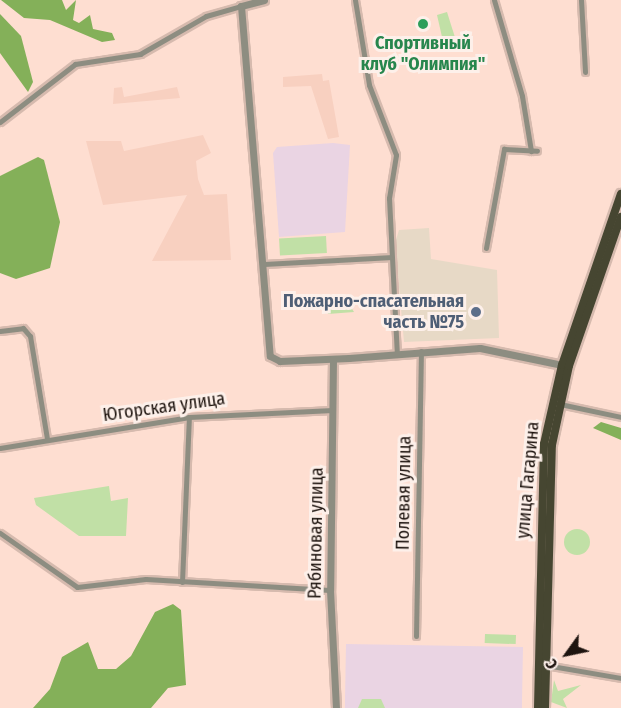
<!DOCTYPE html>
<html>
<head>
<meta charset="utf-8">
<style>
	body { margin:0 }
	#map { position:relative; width:621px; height:708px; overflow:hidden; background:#feded1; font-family:"Fira Sans Condensed",sans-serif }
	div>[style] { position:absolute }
	.commercial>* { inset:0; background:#e7d9c6 }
	.built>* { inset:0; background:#f8d0c0 }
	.education>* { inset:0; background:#ead4e3; transform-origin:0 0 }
	.green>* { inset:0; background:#c1e0a6; transform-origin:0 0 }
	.round { border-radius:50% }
	.forest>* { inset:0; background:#84b059 }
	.roads { filter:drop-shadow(2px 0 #d6baae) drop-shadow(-2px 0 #d6baae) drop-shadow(0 2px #d6baae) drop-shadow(0 -2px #d6baae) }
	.minor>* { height:5px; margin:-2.5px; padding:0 2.5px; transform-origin:2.5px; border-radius:2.5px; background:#8d8d81 }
	.tertiary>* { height:7px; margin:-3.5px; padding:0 3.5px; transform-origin:3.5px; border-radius:3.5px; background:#8d8d81 }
	.primary>* { height:8px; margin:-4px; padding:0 4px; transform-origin:4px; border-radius:4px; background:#464631 }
	.dots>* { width:16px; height:16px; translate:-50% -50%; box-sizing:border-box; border:3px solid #fdf0ea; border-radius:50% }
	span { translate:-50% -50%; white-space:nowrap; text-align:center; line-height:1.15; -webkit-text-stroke:6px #fdf0ea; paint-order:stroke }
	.leisure-label { font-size:18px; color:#27864d; font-weight:700 }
	.service-label { font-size:18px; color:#4e5e75; font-weight:700 }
	.right { translate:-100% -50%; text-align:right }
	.street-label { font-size:18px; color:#1e140f }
	.north { position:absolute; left:537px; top:624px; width:60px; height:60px; -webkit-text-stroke:4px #fdf0ea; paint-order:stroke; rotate:237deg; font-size:16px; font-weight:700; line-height:24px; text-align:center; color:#1e140f }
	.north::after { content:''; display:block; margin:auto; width:21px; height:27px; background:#1e140f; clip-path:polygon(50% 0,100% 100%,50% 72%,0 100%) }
</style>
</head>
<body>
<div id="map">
	<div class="commercial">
		<i style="clip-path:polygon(429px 228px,431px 259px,497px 270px,499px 338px,404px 342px,395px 243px,399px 230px)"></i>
	</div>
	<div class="built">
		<i style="clip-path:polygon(322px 74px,323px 81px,329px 80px,339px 137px,328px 139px,311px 86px,283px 87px,283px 77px)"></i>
		<i style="clip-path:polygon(122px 87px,124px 97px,177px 87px,180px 98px,113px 104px,114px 88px)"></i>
		<i style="clip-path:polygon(203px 135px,211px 153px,196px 161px,198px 179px,204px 195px,227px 194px,231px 260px,152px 261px,187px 195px,103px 205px,86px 141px,121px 141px,124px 151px)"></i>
	</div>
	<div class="education">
		<i style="clip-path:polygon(333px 143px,350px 145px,345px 232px,279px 237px,273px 153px,277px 147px)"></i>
		<i style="left:346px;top:644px;width:177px;height:64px;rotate:1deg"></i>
	</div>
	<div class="green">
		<i style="clip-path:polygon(447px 12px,458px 47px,445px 50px,437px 15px)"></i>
		<i style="left:326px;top:236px;width:17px;height:47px;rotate:87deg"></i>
		<i style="clip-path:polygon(347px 301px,354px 312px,328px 314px,327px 302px)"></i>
		<i style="clip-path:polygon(109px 486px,111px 501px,128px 498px,126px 536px,79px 536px,36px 505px,34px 498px)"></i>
		<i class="round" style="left:564px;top:529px;width:26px;height:26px"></i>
		<i style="left:485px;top:634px;width:31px;height:9px;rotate:2deg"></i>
		<i style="clip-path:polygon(554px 680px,558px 691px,581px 685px,563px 699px,567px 708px,551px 702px)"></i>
		<i style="clip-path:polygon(362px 699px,381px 699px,385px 708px,358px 708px)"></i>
	</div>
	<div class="forest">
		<i style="clip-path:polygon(1px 0,62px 0,66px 10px,76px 0,73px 20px,79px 23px,90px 15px,93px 29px,112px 33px,115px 40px,102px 42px,50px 20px,24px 18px)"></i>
		<i style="clip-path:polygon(0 14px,21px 36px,33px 82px,28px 92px,0 53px)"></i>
		<i style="clip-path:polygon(38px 157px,44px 160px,60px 222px,50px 268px,16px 279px,0 273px,0 176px)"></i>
		<i style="clip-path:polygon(601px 422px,621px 428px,621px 440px,593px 428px)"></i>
		<i style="clip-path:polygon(173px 604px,181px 610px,186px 685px,168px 688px,151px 708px,33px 708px,50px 689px,62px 657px,88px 642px,98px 669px,116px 669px,131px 656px,155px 612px)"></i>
	</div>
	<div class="roads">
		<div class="minor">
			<i style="left:355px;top:0;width:86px;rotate:80.6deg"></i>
			<i style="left:369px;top:85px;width:75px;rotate:68.9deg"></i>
			<i style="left:396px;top:155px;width:44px;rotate:99.2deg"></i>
			<i style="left:389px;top:198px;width:157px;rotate:87.1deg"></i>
			<i style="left:494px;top:0;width:100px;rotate:73.7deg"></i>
			<i style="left:522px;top:96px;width:56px;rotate:80.7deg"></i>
			<i style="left:581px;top:0;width:72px;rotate:86.8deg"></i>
			<i style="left:0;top:122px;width:95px;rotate:-37.7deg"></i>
			<i style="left:75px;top:64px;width:66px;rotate:-8.7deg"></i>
			<i style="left:140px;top:54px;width:76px;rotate:-29.9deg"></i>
			<i style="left:206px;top:16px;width:36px;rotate:-16deg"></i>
			<i style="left:486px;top:248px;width:101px;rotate:-79.7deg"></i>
			<i style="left:504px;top:149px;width:33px;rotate:3deg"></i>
			<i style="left:262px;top:264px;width:128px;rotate:-3.1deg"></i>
			<i style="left:0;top:331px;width:23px;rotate:-7deg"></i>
			<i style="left:23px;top:328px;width:11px;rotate:49deg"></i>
			<i style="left:30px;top:336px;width:104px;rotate:80.6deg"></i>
			<i style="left:560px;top:404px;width:62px;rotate:12deg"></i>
			<i style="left:0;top:448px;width:192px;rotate:-9.3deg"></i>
			<i style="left:189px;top:417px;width:144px;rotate:-2.8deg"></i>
			<i style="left:0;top:533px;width:94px;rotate:35deg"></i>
			<i style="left:77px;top:587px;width:69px;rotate:-6.6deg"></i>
			<i style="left:146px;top:579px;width:184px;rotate:3.4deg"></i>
			<i style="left:182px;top:582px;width:165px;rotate:-87.6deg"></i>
			<i style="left:416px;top:636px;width:285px;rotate:-89deg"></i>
			<i style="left:545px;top:665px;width:77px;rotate:9.7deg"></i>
		</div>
		<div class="tertiary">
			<i style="left:264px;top:0;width:24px;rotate:165deg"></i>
			<i style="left:241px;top:6px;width:351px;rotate:85.3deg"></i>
			<i style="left:270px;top:356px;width:11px;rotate:27deg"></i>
			<i style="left:280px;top:361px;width:69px;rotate:-2.5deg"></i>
			<i style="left:349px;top:358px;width:131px;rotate:-4.4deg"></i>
			<i style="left:480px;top:348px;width:84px;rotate:11.7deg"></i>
			<i style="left:333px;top:359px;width:231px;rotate:90.7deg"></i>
			<i style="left:330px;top:590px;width:118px;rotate:87.1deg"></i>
		</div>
		<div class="primary">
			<i style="left:538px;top:708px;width:264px;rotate:-88.7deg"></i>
			<i style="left:544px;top:444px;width:81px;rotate:-77.2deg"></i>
			<i style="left:562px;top:365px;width:181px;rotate:-71deg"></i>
			<i style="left:545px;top:708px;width:263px;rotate:-88.5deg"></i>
			<i style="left:552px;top:445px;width:81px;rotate:-77.9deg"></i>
			<i style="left:569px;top:366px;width:158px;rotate:-70.8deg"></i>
		</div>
	</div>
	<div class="dots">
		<i style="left:423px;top:24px;background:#2e9e5b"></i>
		<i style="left:476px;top:312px;background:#5c6f8a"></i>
	</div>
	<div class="leisure-label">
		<span style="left:423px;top:54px">Спортивный<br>клуб "Олимпия"</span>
	</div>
	<div class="service-label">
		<span class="right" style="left:464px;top:312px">Пожарно-спасательная<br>часть №75</span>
	</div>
	<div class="street-label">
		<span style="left:164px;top:407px;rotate:-8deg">Югорская улица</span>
		<span style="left:528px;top:480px;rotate:-85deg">улица Гагарина</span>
		<span style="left:404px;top:493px;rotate:-89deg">Полевая улица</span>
		<span style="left:316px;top:533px;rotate:-89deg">Рябиновая улица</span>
	</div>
	<div class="north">С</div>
</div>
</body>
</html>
